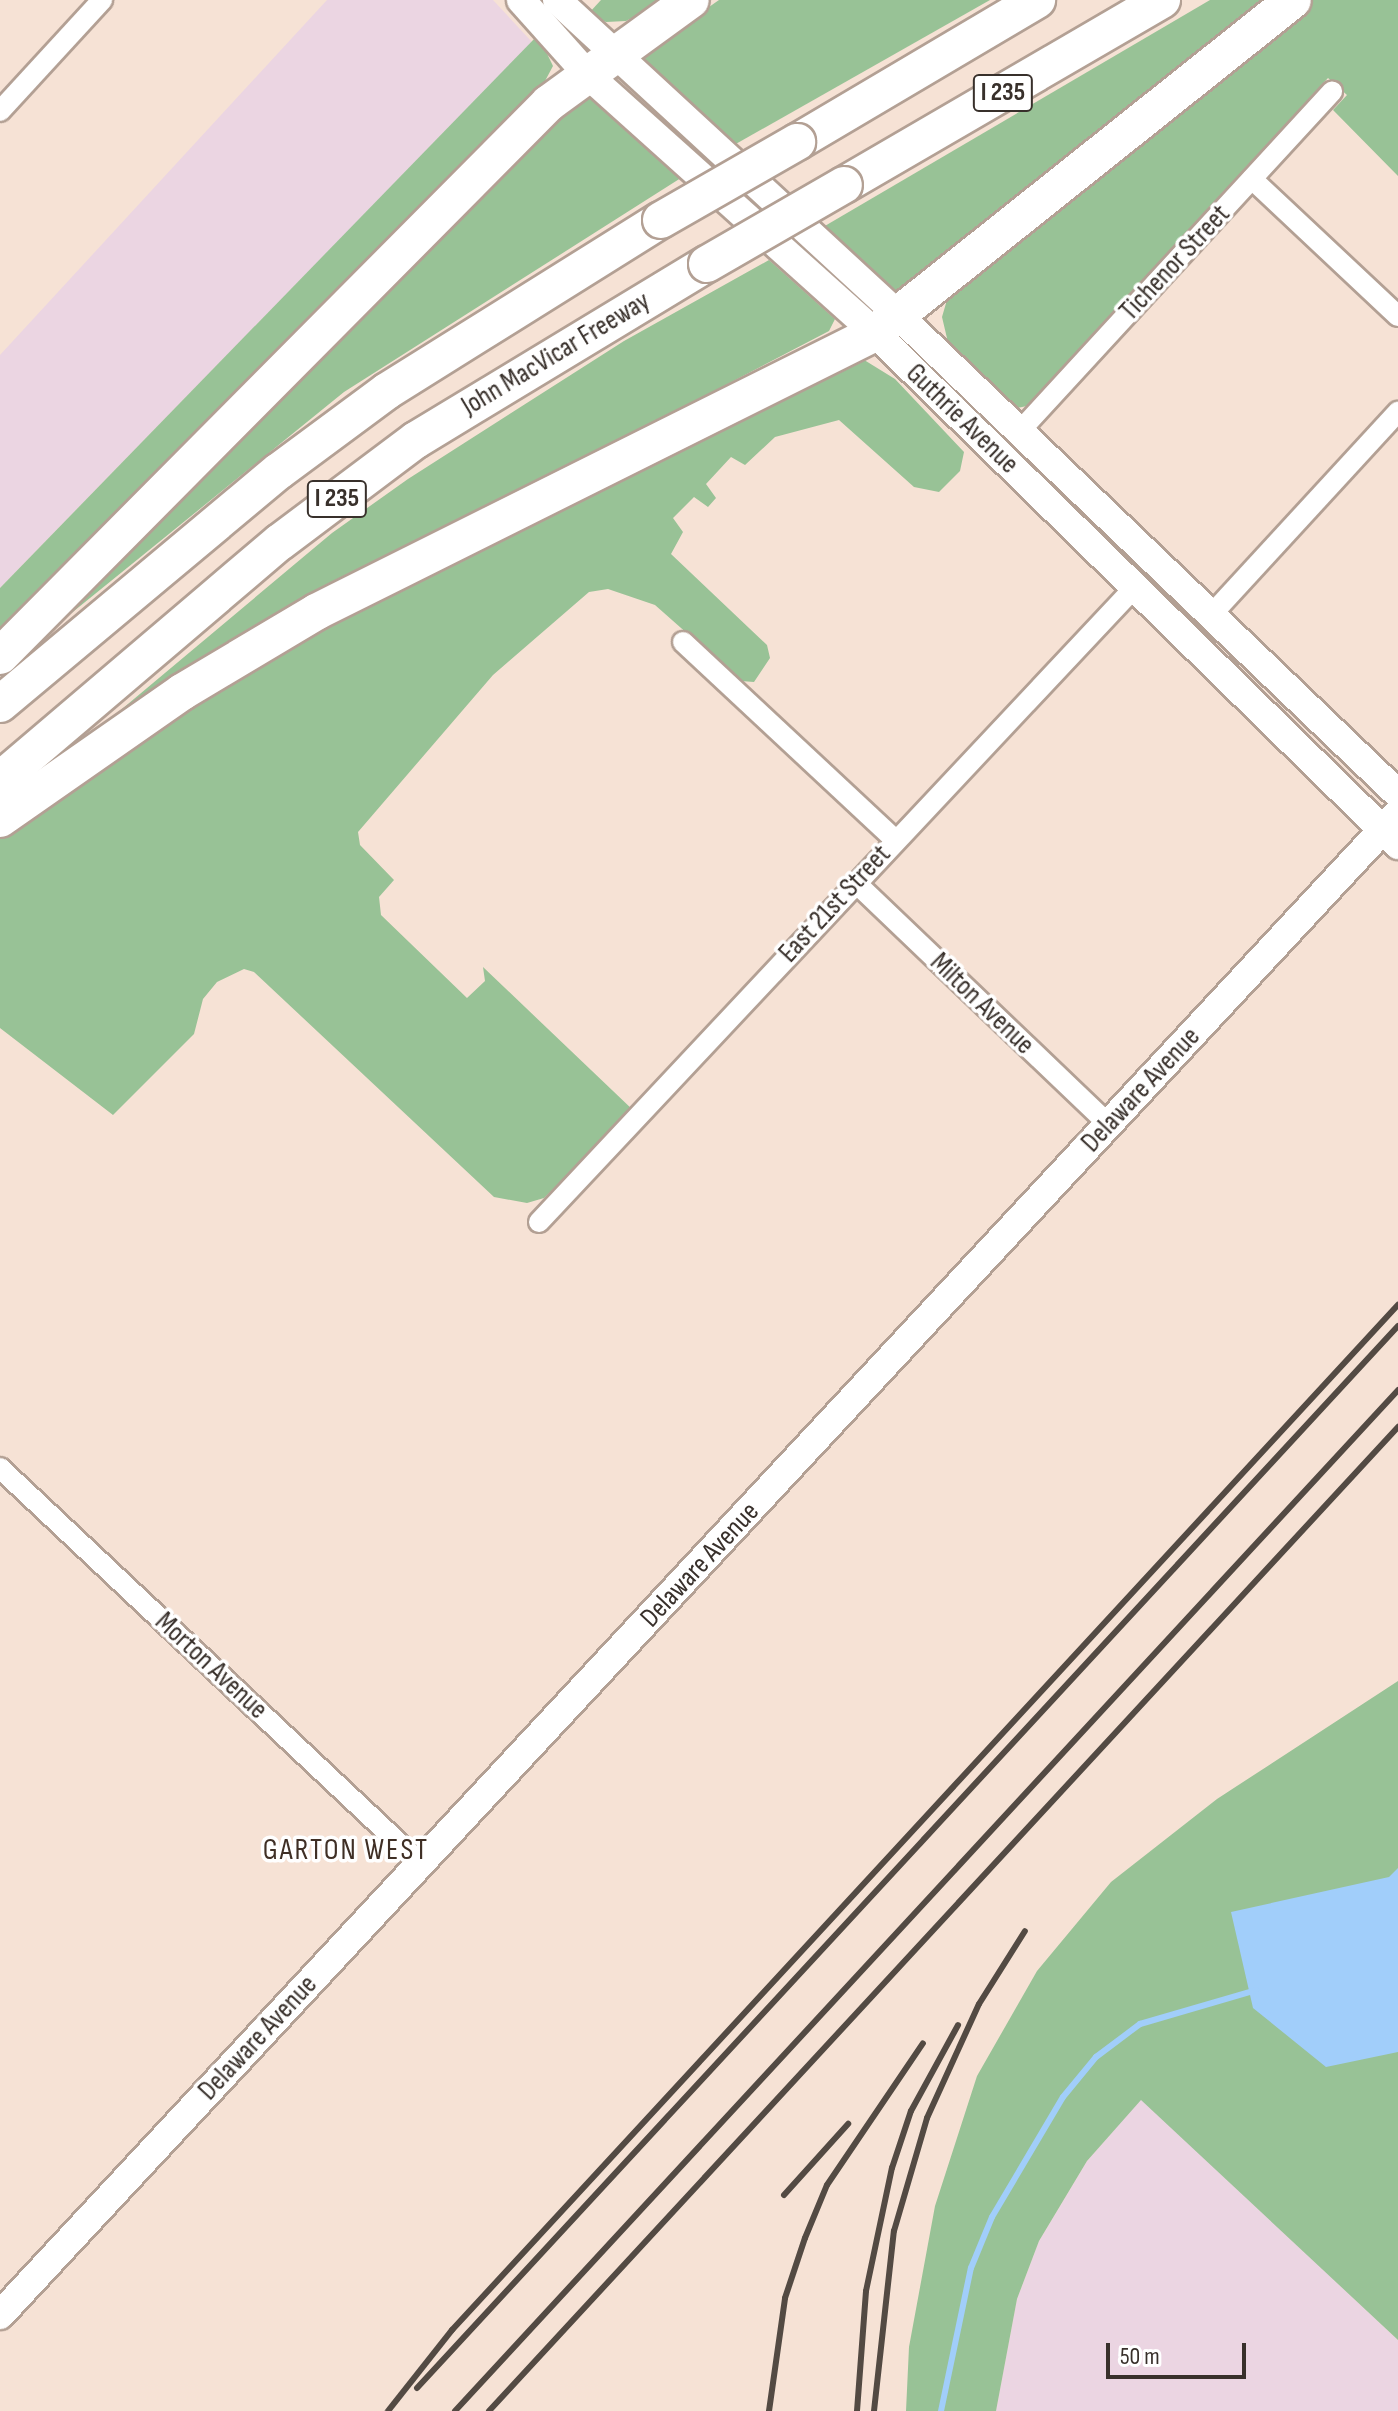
<!DOCTYPE html>
<html>
<head>
<meta charset="utf-8">
<style>
	body { margin:0 }
	#map { position:relative; width:1398px; height:2411px; overflow:hidden; background:#f6e2d5; font-family:"Sofia Sans Condensed",sans-serif }
	div>[style] { position:absolute }
	.industrial>* { inset:0; background:#ebd5e2 }
	.green>* { inset:0; background:#98c296 }
	.water>* { inset:0; background:#a1cefa }
	.stream>* { height:6px; margin:-3px; padding:0 3px; transform-origin:3px; border-radius:3px; background:#a1cefa }
	.roads { filter:drop-shadow(2px 0 #b3a094) drop-shadow(-2px 0 #b3a094) drop-shadow(0 2px #b3a094) drop-shadow(0 -2px #b3a094) }
	.minor>* { height:20px; margin:-10px; padding:0 10px; transform-origin:10px; border-radius:10px; background:#fff }
	.secondary>* { height:28px; margin:-14px; padding:0 14px; transform-origin:14px; border-radius:14px; background:#fff }
	.motorway>* { height:36px; margin:-18px; padding:0 18px; transform-origin:18px; border-radius:18px; background:#fff }
	.rail>* { height:6px; margin:-3px; padding:0 3px; transform-origin:3px; border-radius:3px; background:#534a43 }
	.bridges { filter:drop-shadow(2px 0 #b3a094) drop-shadow(-2px 0 #b3a094) drop-shadow(0 2px #b3a094) drop-shadow(0 -2px #b3a094) }
	.motorway-bridge>* { height:36px; margin:-18px; padding:0 18px; transform-origin:18px; border-radius:18px; background:#fff }
	span { translate:-50% -50%; white-space:nowrap; text-align:center; line-height:1.15; -webkit-text-stroke:7px #fff; paint-order:stroke }
	.shield-label span { padding:2px 6px; background:#fff; border:2px solid; border-radius:6px; -webkit-text-stroke-width:0 }
	.shield-label { font-size:26px; color:#38302b; font-weight:700 }
	.street-label { font-size:28px; color:#38302b }
	.neighbourhood-label { font-size:30px; color:#3f2f25; letter-spacing:2px }
	.scale { position:absolute; left:1106px; top:2343px; width:140px; height:36px; box-sizing:border-box; border:4px solid #38302b; border-top:0; padding-left:10px; font-size:24px; line-height:28px; white-space:nowrap; color:#38302b; -webkit-text-stroke:6px #fff; paint-order:stroke }
</style>
</head>
<body>
<div id="map">
	<div class="industrial">
		<i style="clip-path:polygon(327px 0,493px 0,532px 42px,0 588px,0 355px)"></i>
		<i style="clip-path:polygon(1141px 2099px,1398px 2340px,1398px 2411px,996px 2411px,1017px 2299px,1039px 2241px,1087px 2161px)"></i>
	</div>
	<div class="green">
		<i style="clip-path:polygon(601px 0,666px 0,626px 21px,606px 22px,589px 13px)"></i>
		<i style="clip-path:polygon(719px 0,990px 0,734px 145px,639px 56px)"></i>
		<i style="clip-path:polygon(1210px 0,1274px 0,900px 294px,889px 298px,818px 230px)"></i>
		<i style="clip-path:polygon(1310px 0,1398px 0,1398px 176px,1333px 110px,1347px 95px,1328px 78px,1027px 406px,1013px 409px,950px 351px,942px 317px,951px 286px)"></i>
		<i style="clip-path:polygon(538px 35px,553px 66px,537px 96px,0 641px,0 588px)"></i>
		<i style="clip-path:polygon(599px 96px,684px 176px,344px 392px,37px 641px,535px 130px,585px 97px)"></i>
		<i style="clip-path:polygon(769px 260px,835px 319px,829px 331px,630px 435px,79px 745px,332px 533px,408px 479px,624px 341px)"></i>
		<i style="clip-path:polygon(861px 358px,895px 379px,964px 452px,960px 471px,939px 492px,914px 487px,839px 420px,775px 437px,745px 465px,731px 457px,706px 484px,716px 498px,708px 507px,694px 497px,673px 518px,683px 532px,671px 554px,767px 645px,770px 658px,754px 682px,741px 681px,655px 605px,608px 589px,589px 592px,493px 675px,358px 832px,360px 845px,394px 880px,379px 897px,381px 915px,467px 998px,485px 981px,483px 967px,634px 1111px,544px 1198px,527px 1203px,494px 1197px,254px 972px,244px 969px,217px 982px,203px 999px,194px 1034px,113px 1115px,0 1028px,0 839px,133px 741px,281px 646px)"></i>
		<i style="clip-path:polygon(1398px 1681px,1398px 2340px,1141px 2100px,1087px 2161px,1039px 2241px,1017px 2299px,996px 2411px,906px 2411px,909px 2347px,935px 2206px,977px 2076px,1037px 1971px,1111px 1882px,1217px 1799px)"></i>
	</div>
	<div class="water">
		<i style="clip-path:polygon(1398px 1868px,1398px 2052px,1326px 2067px,1253px 2008px,1231px 1912px,1389px 1877px)"></i>
	</div>
	<div class="stream">
		<i style="left:941px;top:2411px;width:146px;rotate:-78.2deg"></i>
		<i style="left:971px;top:2268px;width:55px;rotate:-67.6deg"></i>
		<i style="left:992px;top:2217px;width:139px;rotate:-59.4deg"></i>
		<i style="left:1063px;top:2097px;width:52px;rotate:-50.5deg"></i>
		<i style="left:1096px;top:2057px;width:55px;rotate:-36.9deg"></i>
		<i style="left:1140px;top:2024px;width:121px;rotate:-16.3deg"></i>
	</div>
	<div class="roads">
		<div class="minor">
			<i style="left:0;top:111px;width:151px;rotate:-47.4deg"></i>
			<i style="left:1252px;top:179px;width:200px;rotate:43.2deg"></i>
			<i style="left:1018px;top:433px;width:464px;rotate:-47.4deg"></i>
			<i style="left:1212px;top:614px;width:275px;rotate:-47.4deg"></i>
			<i style="left:683px;top:642px;width:290px;rotate:43deg"></i>
			<i style="left:856px;top:883px;width:350px;rotate:43.7deg"></i>
			<i style="left:539px;top:1222px;width:868px;rotate:-46.82deg"></i>
			<i style="left:0;top:1468px;width:578px;rotate:43.25deg"></i>
		</div>
		<div class="secondary">
			<i style="left:521px;top:0;width:102px;rotate:48.2deg"></i>
			<i style="left:589px;top:76px;width:385px;rotate:41.9deg"></i>
			<i style="left:875px;top:333px;width:732px;rotate:44.39deg"></i>
			<i style="left:557px;top:0;width:466px;rotate:42.7deg"></i>
			<i style="left:899px;top:316px;width:691px;rotate:43.77deg"></i>
			<i style="left:0;top:2315px;width:2052px;rotate:-47.05deg"></i>
		</div>
		<div class="motorway">
			<i style="left:797px;top:142px;width:279px;rotate:-30.6deg"></i>
			<i style="left:844px;top:185px;width:368px;rotate:-30.2deg"></i>
			<i style="left:0;top:656px;width:779px;rotate:-45.21deg"></i>
			<i style="left:549px;top:103px;width:175px;rotate:-36deg"></i>
			<i style="left:0;top:704px;width:363px;rotate:-39.9deg"></i>
			<i style="left:279px;top:471px;width:134px;rotate:-36.5deg"></i>
			<i style="left:387px;top:391px;width:323px;rotate:-32deg"></i>
			<i style="left:0;top:780px;width:367px;rotate:-40.4deg"></i>
			<i style="left:280px;top:542px;width:170px;rotate:-36.9deg"></i>
			<i style="left:416px;top:440px;width:340px;rotate:-31.2deg"></i>
			<i style="left:0;top:819px;width:222px;rotate:-34.9deg"></i>
			<i style="left:182px;top:692px;width:156px;rotate:-30.8deg"></i>
			<i style="left:316px;top:612px;width:625px;rotate:-26.52deg"></i>
			<i style="left:875px;top:333px;width:534px;rotate:-38.54deg"></i>
		</div>
	</div>
	<div class="rail">
		<i style="left:784px;top:2195px;width:96px;rotate:-48deg"></i>
		<i style="left:417px;top:2388px;width:1446px;rotate:-47.27deg"></i>
		<i style="left:388px;top:2411px;width:103px;rotate:-51.7deg"></i>
		<i style="left:452px;top:2330px;width:1395px;rotate:-47.3deg"></i>
		<i style="left:455px;top:2411px;width:1390px;rotate:-47.27deg"></i>
		<i style="left:489px;top:2411px;width:1340px;rotate:-47.27deg"></i>
		<i style="left:769px;top:2411px;width:114px;rotate:-81.9deg"></i>
		<i style="left:785px;top:2298px;width:63px;rotate:-71.6deg"></i>
		<i style="left:805px;top:2238px;width:57px;rotate:-67.5deg"></i>
		<i style="left:827px;top:2185px;width:171px;rotate:-55.9deg"></i>
		<i style="left:857px;top:2411px;width:120px;rotate:-85.7deg"></i>
		<i style="left:866px;top:2291px;width:126px;rotate:-78.1deg"></i>
		<i style="left:892px;top:2168px;width:60px;rotate:-71.6deg"></i>
		<i style="left:911px;top:2111px;width:98px;rotate:-61.3deg"></i>
		<i style="left:874px;top:2411px;width:181px;rotate:-83.7deg"></i>
		<i style="left:894px;top:2231px;width:118px;rotate:-73.7deg"></i>
		<i style="left:927px;top:2118px;width:125px;rotate:-65.5deg"></i>
		<i style="left:979px;top:2004px;width:86px;rotate:-57.8deg"></i>
	</div>
	<div class="bridges">
		<div class="motorway-bridge">
			<i style="left:661px;top:220px;width:157px;rotate:-29.8deg"></i>
			<i style="left:707px;top:264px;width:158px;rotate:-30deg"></i>
		</div>
	</div>
	<div class="shield-label">
		<span style="left:1003px;top:93px">I 235</span>
		<span style="left:337px;top:499px">I 235</span>
	</div>
	<div class="street-label">
		<span style="left:1175px;top:263px;rotate:-47deg">Tichenor Street</span>
		<span style="left:556px;top:354px;rotate:-31deg">John MacVicar Freeway</span>
		<span style="left:962px;top:419px;rotate:44deg">Guthrie Avenue</span>
		<span style="left:835px;top:904px;rotate:-47deg">East 21st Street</span>
		<span style="left:982px;top:1004px;rotate:44deg">Milton Avenue</span>
		<span style="left:1141px;top:1090px;rotate:-47deg">Delaware Avenue</span>
		<span style="left:700px;top:1565px;rotate:-47deg">Delaware Avenue</span>
		<span style="left:211px;top:1666px;rotate:43deg">Morton Avenue</span>
		<span style="left:258px;top:2038px;rotate:-47deg">Delaware Avenue</span>
	</div>
	<div class="neighbourhood-label">
		<span style="left:346px;top:1850px">GARTON WEST</span>
	</div>
	<div class="scale">50 m</div>
</div>
</body>
</html>
